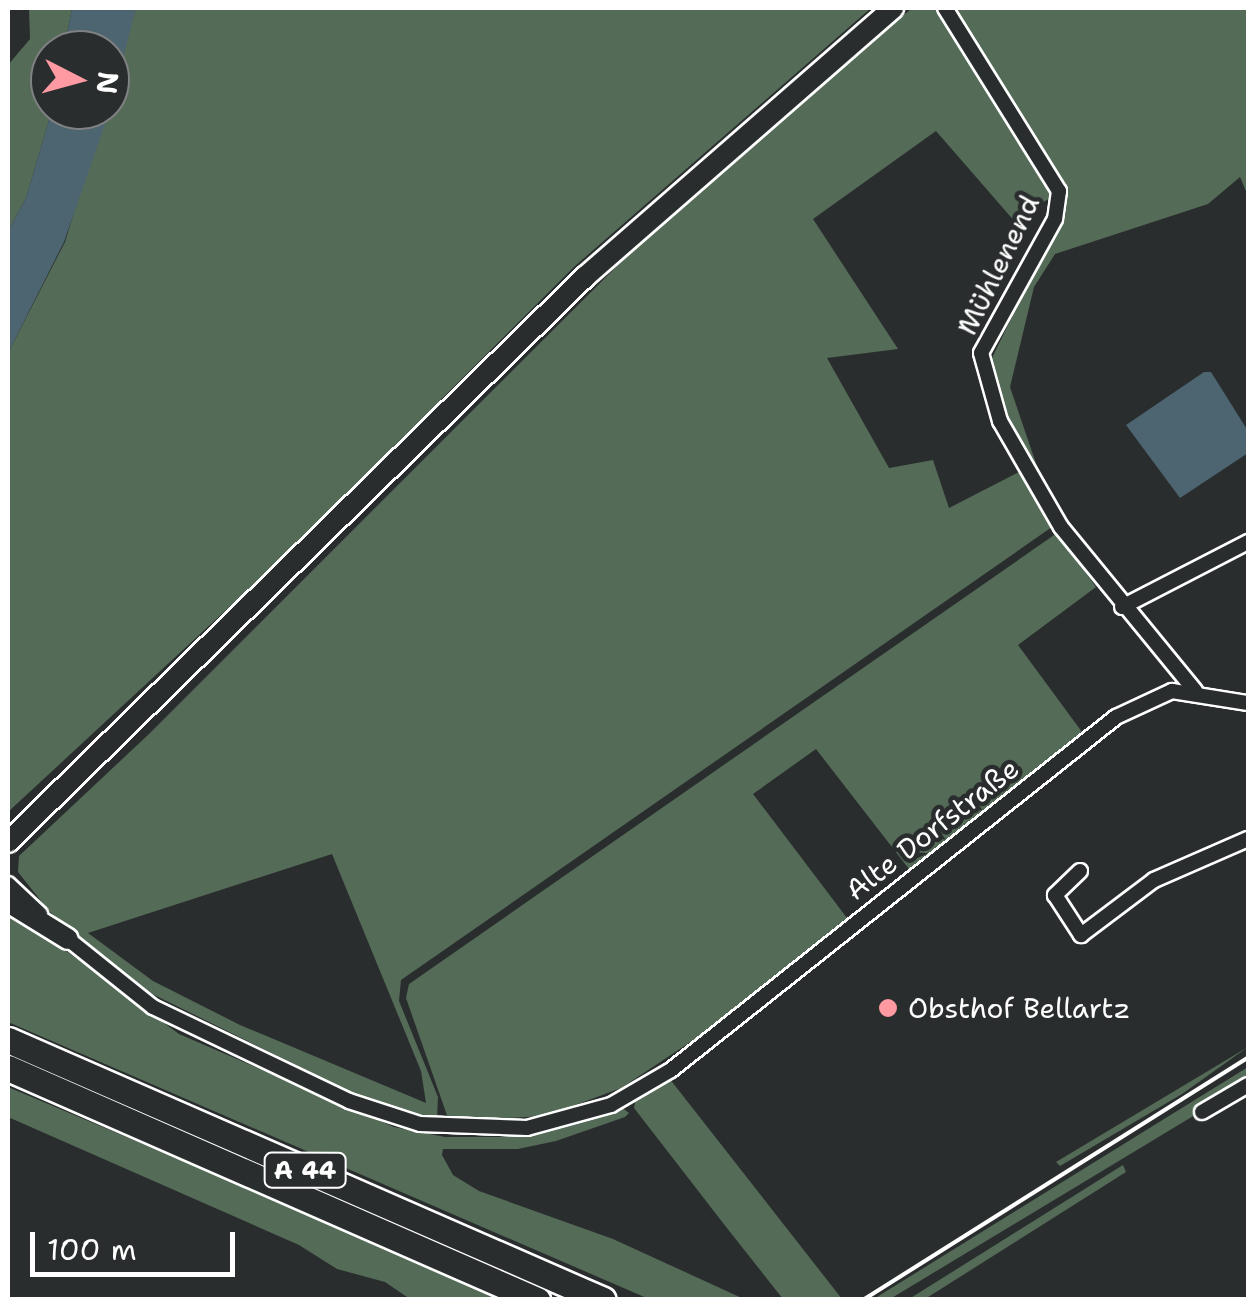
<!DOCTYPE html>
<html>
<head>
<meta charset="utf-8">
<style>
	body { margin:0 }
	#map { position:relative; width:1256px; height:1307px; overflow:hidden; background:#2a2d2e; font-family:"Shantell Sans",sans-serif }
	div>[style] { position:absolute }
	.green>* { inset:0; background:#546b57 }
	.water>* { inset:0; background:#4d6571 }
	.roads { filter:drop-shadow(2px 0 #fff) drop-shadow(-2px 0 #fff) drop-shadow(0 2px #fff) drop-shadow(0 -2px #fff) }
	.street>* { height:14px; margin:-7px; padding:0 7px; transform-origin:7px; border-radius:7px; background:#2a2d2e }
	.secondary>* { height:20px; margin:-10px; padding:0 10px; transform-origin:10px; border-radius:10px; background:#2a2d2e }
	.highway>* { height:25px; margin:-12.5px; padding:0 12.5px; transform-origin:12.5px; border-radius:12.5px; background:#2a2d2e }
	.rail>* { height:4px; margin:-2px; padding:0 2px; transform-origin:2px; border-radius:2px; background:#fff }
	.dots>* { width:28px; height:28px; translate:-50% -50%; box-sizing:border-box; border:5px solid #2a2d2e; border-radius:50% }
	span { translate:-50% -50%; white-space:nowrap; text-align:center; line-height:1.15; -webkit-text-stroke:9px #2a2d2e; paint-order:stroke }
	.shield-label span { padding:2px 8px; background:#2a2d2e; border:2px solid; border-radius:8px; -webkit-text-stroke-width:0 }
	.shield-label { font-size:25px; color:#fff; font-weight:700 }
	.street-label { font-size:28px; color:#fff }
	.poi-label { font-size:28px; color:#fff }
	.left { translate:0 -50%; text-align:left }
	.frame { position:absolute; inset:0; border:10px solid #fff; pointer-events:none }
	.north { position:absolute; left:30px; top:30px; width:100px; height:100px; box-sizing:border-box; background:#2a2d2e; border:2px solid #7f8182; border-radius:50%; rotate:96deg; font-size:28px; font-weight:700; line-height:40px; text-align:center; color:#fff }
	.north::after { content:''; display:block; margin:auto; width:35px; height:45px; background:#ff9aa2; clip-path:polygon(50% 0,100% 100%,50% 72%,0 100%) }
	.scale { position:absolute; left:30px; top:1232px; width:205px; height:45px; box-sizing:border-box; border:5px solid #fff; border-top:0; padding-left:12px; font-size:30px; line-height:35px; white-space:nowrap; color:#fff; -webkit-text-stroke:8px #2a2d2e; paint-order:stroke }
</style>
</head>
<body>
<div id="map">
	<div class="green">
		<i style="clip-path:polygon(29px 8px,72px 8px,64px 50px,50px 50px,52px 110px,26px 198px,8px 231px,8px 65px,30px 39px)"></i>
		<i style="clip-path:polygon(136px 8px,871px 8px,575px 266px,278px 562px,8px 812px,8px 353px,65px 242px)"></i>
		<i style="clip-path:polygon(evenodd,912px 8px,938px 8px,947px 16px,1056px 194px,1036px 207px,1023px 231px,936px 131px,813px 219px,898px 349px,827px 358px,889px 468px,933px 460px,949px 508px,1019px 472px,1052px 527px,401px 980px,399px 1001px,438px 1097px,437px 1119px,359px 1096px,126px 981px,49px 911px,18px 872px,19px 856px,149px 734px,635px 248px,912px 8px,332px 854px,421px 1071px,426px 1103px,240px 1025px,153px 981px,88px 933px,332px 854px)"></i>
		<i style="clip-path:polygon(957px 8px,1248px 8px,1248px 196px,1240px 177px,1208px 204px,1055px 254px,1034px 287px,1010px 387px,1042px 481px,996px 392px,991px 360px,1059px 220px,1065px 190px,952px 12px)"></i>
		<i style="clip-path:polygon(1057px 533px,1096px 587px,1018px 645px,1082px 732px,909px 869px,816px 749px,753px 794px,847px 918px,701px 1035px,621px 1088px,546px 1116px,449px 1121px,406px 998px,409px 984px)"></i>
		<i style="clip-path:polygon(8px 908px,179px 1034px,394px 1127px,445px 1137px,523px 1137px,621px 1107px,629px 1113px,625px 1117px,556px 1141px,518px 1149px,443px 1149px,442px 1155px,453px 1175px,479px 1191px,613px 1239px,744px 1299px,649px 1299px,8px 1022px)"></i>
		<i style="clip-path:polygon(1248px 1047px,1182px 1094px,1060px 1166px,1056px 1162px)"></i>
		<i style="clip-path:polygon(1248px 1067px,1248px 1083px,890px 1299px,872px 1300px)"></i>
		<i style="clip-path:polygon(669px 1078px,842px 1299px,783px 1299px,723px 1223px,634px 1108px,636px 1097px)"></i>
		<i style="clip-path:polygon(8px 1087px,228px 1180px,500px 1299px,410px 1299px,385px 1282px,337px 1269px,299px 1245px,8px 1117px)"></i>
		<i style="clip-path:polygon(1123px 1165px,1126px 1172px,925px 1299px,909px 1299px)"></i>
	</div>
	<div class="water">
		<i style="clip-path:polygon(72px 8px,136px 8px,110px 109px,110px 50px,64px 50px)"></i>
		<i style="clip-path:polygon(52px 110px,110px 110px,64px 242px,8px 353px,8px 231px,26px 198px)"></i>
		<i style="clip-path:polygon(1204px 372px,1211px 372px,1248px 431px,1248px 453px,1180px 498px,1126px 425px)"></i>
	</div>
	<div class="roads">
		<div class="street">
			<i style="left:945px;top:8px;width:216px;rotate:58.1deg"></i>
			<i style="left:1059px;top:191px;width:28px;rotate:98deg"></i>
			<i style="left:1055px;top:219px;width:153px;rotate:118.9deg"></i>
			<i style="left:981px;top:353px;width:71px;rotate:74.4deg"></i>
			<i style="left:1000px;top:421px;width:122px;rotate:60.1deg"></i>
			<i style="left:1061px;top:527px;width:212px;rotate:50.7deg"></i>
			<i style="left:1122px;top:607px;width:142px;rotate:-27.3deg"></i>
			<i style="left:1080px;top:871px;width:35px;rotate:136deg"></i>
			<i style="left:1055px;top:895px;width:48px;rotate:57deg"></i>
			<i style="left:1081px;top:935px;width:91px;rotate:-37deg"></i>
			<i style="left:1154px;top:880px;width:103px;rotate:-23.6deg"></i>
			<i style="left:8px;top:884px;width:44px;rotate:43.2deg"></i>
			<i style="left:63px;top:935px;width:115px;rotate:38.7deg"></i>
			<i style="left:153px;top:1007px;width:217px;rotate:25.6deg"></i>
			<i style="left:349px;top:1101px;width:75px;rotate:17.9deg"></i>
			<i style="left:420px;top:1124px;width:107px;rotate:2.1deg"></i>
			<i style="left:527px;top:1128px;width:87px;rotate:-15.3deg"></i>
			<i style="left:611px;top:1105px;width:69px;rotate:-30.3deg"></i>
			<i style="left:671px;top:1070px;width:568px;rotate:-38.42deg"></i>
			<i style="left:1116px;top:717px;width:62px;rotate:-24.9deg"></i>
			<i style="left:1172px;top:691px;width:77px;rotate:9deg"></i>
			<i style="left:1202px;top:1112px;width:53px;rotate:-30.4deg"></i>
		</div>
		<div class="secondary">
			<i style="left:8px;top:842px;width:808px;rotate:-44.4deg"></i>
			<i style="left:585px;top:277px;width:409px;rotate:-41.1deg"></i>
			<i style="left:8px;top:902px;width:70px;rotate:31.7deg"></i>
		</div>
		<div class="highway">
			<i style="left:8px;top:1040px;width:649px;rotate:23.6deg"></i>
			<i style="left:8px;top:1068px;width:578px;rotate:23.68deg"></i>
		</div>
	</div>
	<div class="rail">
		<i style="left:863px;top:1300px;width:455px;rotate:-32.2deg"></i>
	</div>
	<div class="dots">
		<i style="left:888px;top:1008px;background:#ff9aa2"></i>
	</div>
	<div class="shield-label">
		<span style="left:305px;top:1170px">A 44</span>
	</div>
	<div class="street-label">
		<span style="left:998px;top:265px;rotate:-64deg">Mühlenend</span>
		<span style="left:932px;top:829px;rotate:-38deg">Alte Dorfstraße</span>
	</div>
	<div class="poi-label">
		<span class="left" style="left:908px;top:1008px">Obsthof Bellartz</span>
	</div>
	<div class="frame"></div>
	<div class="north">N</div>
	<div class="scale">100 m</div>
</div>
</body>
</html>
